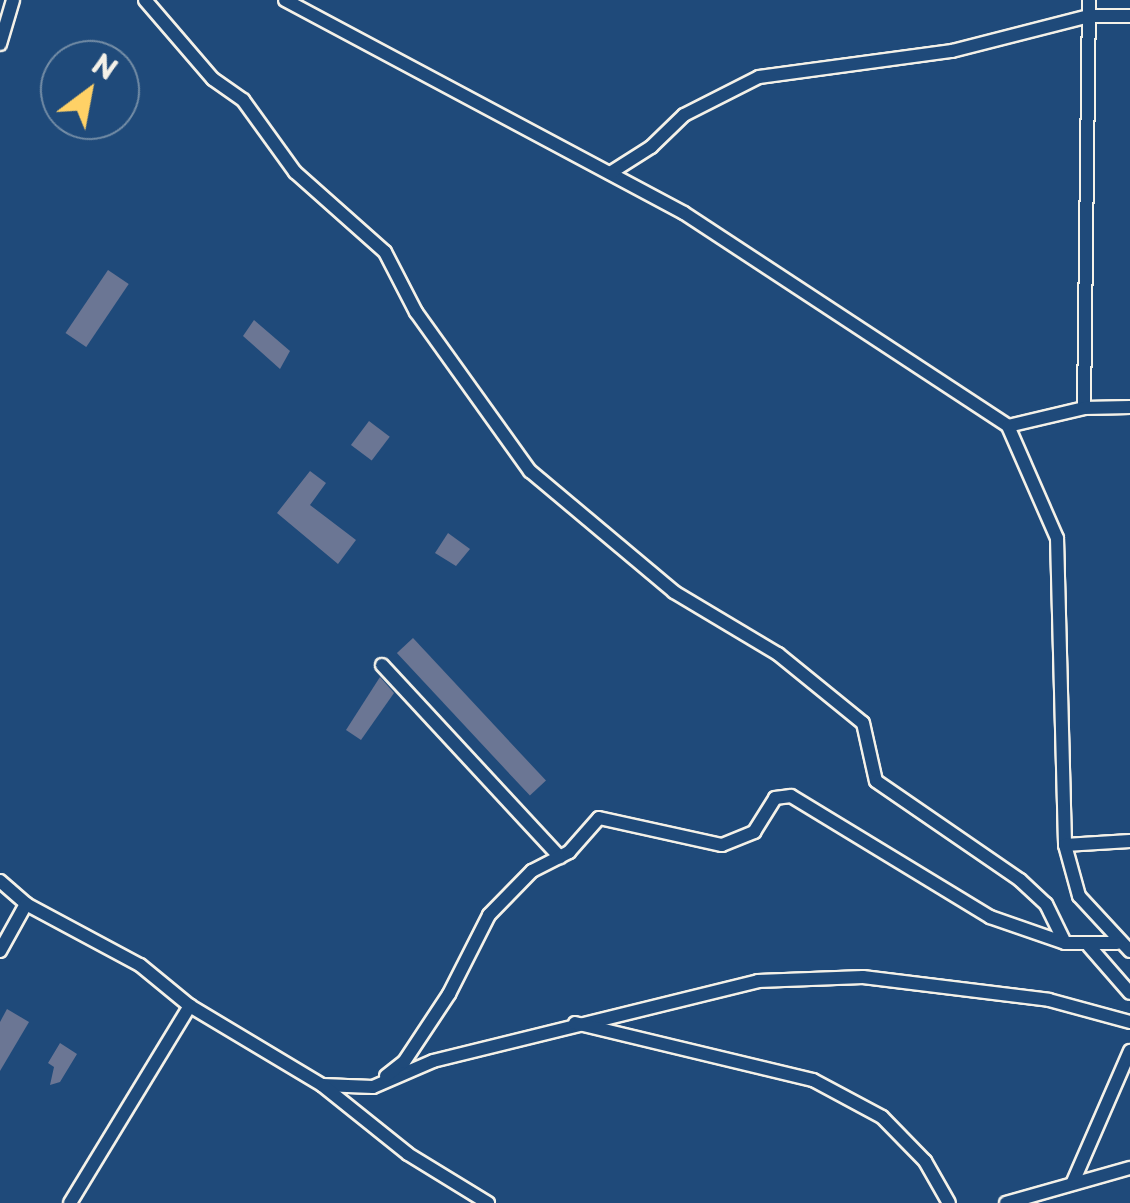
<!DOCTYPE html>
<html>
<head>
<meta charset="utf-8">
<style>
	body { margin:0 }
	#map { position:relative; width:1130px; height:1203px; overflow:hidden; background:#1f4a7a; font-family:"Playpen Sans",sans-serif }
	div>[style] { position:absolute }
	.building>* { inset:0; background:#6b7694; transform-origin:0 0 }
	.roads { filter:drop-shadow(2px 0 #f4f1e8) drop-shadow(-2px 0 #f4f1e8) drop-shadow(0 2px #f4f1e8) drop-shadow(0 -2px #f4f1e8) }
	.street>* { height:12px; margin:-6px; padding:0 6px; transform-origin:6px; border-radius:6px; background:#1f4a7a }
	span { translate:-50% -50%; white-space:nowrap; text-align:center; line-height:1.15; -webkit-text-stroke:8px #1f4a7a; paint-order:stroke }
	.north { position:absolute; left:40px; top:40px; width:100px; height:100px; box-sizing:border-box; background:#1f4a7a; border:2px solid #748da6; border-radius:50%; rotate:32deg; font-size:28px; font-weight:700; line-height:40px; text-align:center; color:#f4f1e8 }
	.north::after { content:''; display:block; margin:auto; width:35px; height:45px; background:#ffd166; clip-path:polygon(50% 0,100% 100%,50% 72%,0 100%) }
</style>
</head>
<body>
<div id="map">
	<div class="building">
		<i style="left:108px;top:270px;width:25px;height:76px;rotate:34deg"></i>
		<i style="clip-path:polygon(254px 320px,290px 351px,280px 369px,243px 336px)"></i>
		<i style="left:369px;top:421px;width:26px;height:30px;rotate:37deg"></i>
		<i style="clip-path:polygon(310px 471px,326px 483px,310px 505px,356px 540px,338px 564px,277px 513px)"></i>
		<i style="clip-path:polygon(448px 533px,470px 549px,456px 566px,435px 553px)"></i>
		<i style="left:413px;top:638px;width:195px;height:22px;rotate:47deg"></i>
		<i style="clip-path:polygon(380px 677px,394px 693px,361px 740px,346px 730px)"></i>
		<i style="clip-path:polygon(7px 1009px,29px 1022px,0 1071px,0 1022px)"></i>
		<i style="clip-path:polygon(60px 1043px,77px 1054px,60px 1082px,50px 1085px,54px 1067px,48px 1063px)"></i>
	</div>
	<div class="roads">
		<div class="street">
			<i style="left:145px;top:0;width:104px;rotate:49.3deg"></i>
			<i style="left:213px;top:79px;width:37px;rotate:35deg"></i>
			<i style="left:243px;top:100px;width:89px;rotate:54.2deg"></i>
			<i style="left:295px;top:172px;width:120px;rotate:41.6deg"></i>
			<i style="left:385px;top:252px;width:68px;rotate:62.7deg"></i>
			<i style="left:416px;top:312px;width:196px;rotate:54.4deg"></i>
			<i style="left:530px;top:471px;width:188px;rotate:40deg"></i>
			<i style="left:674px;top:592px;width:121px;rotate:30.8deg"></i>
			<i style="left:778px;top:654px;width:109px;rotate:39.1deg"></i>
			<i style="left:863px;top:723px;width:59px;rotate:77.4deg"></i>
			<i style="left:876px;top:781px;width:175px;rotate:34.5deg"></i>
			<i style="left:1020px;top:880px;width:35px;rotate:43deg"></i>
			<i style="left:1046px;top:904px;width:43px;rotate:64deg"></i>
			<i style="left:285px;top:0;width:452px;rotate:28.1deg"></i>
			<i style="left:684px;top:213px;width:388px;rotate:33.3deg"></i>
			<i style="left:1008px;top:426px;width:122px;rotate:66.4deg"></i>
			<i style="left:1057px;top:538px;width:307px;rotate:88.5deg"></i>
			<i style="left:1065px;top:845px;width:53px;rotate:74.6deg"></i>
			<i style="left:1079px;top:896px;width:75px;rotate:47.2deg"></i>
			<i style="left:0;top:44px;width:46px;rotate:-73.5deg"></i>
			<i style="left:610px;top:173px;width:49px;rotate:-32.4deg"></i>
			<i style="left:651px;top:147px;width:46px;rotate:-44.1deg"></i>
			<i style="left:684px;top:115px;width:84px;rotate:-26.9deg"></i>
			<i style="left:759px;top:77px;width:195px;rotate:-7.7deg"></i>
			<i style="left:952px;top:51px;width:141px;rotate:-14.3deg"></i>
			<i style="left:1089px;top:16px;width:41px"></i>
			<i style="left:1084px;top:408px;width:408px;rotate:-89.3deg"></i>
			<i style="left:1008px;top:426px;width:78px;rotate:-13.3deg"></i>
			<i style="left:1084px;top:408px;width:46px;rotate:-1.2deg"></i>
			<i style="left:382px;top:665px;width:262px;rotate:47.2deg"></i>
			<i style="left:1065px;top:845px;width:65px;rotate:-3.5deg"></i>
			<i style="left:0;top:881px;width:35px;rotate:41deg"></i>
			<i style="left:26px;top:904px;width:129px;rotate:28.2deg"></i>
			<i style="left:140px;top:965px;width:65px;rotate:39.4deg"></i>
			<i style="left:190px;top:1006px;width:154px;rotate:30.9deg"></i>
			<i style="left:322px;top:1085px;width:51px;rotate:2.2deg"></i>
			<i style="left:373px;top:1087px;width:65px;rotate:-23.4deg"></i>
			<i style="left:433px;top:1061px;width:335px;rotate:-13.8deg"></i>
			<i style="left:758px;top:981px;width:105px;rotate:-2.2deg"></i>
			<i style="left:863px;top:977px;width:187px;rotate:7deg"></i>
			<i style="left:1049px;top:1000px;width:84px;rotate:15.2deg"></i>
			<i style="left:1089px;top:946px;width:62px;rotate:48.9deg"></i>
			<i style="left:0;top:951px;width:54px;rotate:-61deg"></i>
			<i style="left:575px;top:1023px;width:245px;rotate:13.5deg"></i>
			<i style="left:813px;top:1080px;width:78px;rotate:28.2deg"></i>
			<i style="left:882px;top:1117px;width:62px;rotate:45.7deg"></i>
			<i style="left:925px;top:1161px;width:48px;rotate:60.3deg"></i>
			<i style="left:386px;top:1076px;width:23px;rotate:-38deg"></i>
			<i style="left:404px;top:1062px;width:82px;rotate:-56.5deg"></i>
			<i style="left:449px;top:994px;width:89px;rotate:-63.1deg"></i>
			<i style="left:489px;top:915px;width:62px;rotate:-45.7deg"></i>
			<i style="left:532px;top:871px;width:42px;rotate:-27.2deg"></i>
			<i style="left:569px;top:852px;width:45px;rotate:-48.6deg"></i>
			<i style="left:599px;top:818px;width:126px;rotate:12.4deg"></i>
			<i style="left:722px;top:845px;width:35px;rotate:-22deg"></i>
			<i style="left:754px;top:832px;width:40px;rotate:-58deg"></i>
			<i style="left:775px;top:798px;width:16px;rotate:-7deg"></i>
			<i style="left:791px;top:796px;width:233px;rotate:31.3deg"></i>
			<i style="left:990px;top:917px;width:79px;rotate:19.1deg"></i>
			<i style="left:1065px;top:943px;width:52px"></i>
			<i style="left:322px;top:1085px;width:110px;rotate:38.7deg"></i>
			<i style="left:408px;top:1154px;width:94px;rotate:31.5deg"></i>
			<i style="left:1073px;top:1182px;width:143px;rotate:-66.5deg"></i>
			<i style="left:70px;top:1203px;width:231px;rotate:-58.7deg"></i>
			<i style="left:1006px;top:1203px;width:129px;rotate:-15.8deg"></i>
		</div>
	</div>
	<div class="north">N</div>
</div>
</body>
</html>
